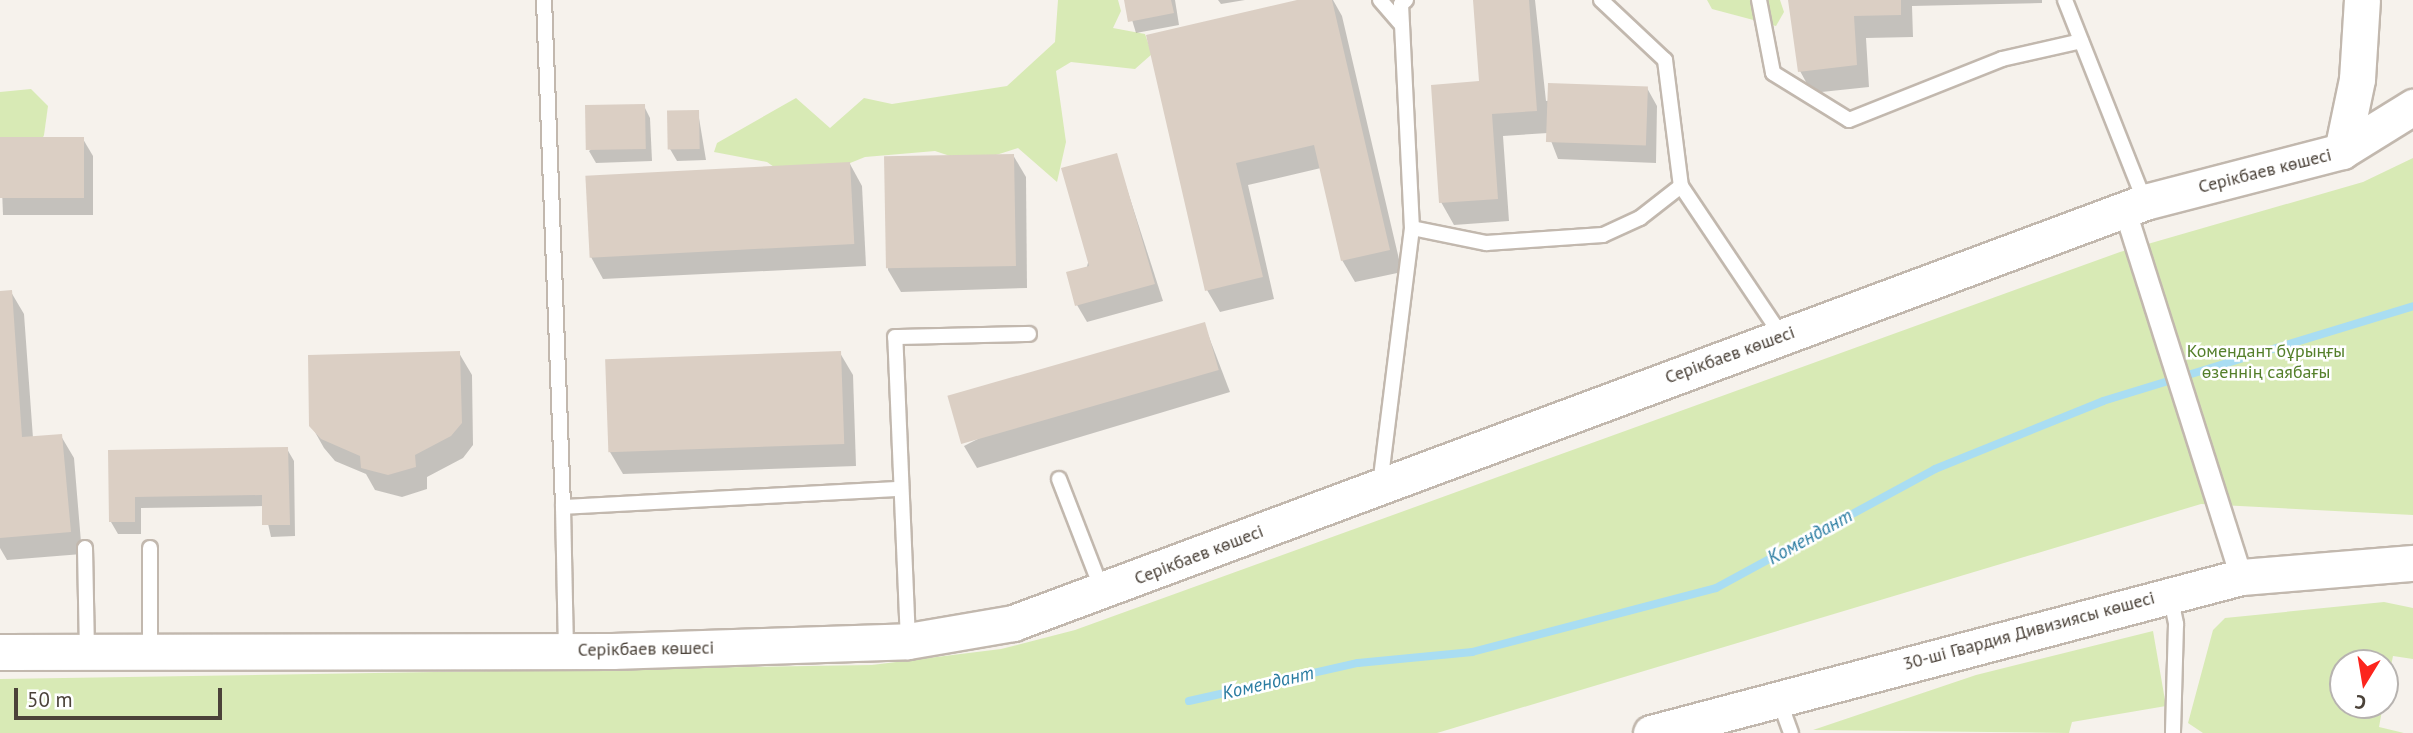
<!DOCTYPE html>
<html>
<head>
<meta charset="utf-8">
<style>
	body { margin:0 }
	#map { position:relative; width:2413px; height:733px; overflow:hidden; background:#f6f2ec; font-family:"PT Sans",sans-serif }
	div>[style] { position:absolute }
	.green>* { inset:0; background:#d8eab5 }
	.shadow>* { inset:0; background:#0003 }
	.stream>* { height:8px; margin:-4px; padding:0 4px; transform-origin:4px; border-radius:4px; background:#a9ddf2 }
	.building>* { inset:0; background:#dbcfc4; transform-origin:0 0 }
	.roads { filter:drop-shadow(2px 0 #c2b8ae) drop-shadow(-2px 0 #c2b8ae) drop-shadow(0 2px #c2b8ae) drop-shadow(0 -2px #c2b8ae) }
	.service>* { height:14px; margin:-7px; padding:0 7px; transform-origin:7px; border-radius:7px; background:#fff }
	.pedestrian>* { height:21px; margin:-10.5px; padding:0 10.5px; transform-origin:10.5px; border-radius:10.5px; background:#fff }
	.tertiary>* { height:35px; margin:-17.5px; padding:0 17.5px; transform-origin:17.5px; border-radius:17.5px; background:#fff }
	span { translate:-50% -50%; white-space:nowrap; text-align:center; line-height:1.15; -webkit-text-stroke:5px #fff; paint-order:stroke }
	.street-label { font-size:18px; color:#4b4239 }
	.park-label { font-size:18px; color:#547f2a }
	.water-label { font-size:19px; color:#2a7ca1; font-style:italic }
	.north { position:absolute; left:2329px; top:649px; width:70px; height:70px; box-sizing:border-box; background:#fff; border:2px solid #b7b3b0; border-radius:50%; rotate:191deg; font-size:19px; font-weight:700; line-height:28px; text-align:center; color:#4b4239 }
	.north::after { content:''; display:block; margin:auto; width:24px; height:32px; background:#fc251d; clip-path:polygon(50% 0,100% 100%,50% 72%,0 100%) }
	.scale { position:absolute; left:14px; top:688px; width:208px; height:32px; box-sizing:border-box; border:4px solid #4b4239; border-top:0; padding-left:9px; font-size:21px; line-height:24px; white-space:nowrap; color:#4b4239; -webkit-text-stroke:5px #fff; paint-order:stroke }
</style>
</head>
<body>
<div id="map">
	<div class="green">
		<i style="clip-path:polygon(1058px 0,1118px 0,1121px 11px,1113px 28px,1145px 34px,1152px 54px,1135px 69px,1071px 62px,1056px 71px,1066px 142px,1057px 182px,1018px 148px,971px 163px,935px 151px,865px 157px,798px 184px,767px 162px,714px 152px,717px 143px,796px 98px,830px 128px,864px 98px,892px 104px,1007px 86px,1055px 42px)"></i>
		<i style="clip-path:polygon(1707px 0,1780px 0,1784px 12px,1776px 26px,1712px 9px)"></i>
		<i style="clip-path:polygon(31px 89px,48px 106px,44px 135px,36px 153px,0 154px,0 92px)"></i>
		<i style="clip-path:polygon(2413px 158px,2413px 515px,2201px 504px,1437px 733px,0 733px,0 679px,872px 665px,1001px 649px,1075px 630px,2120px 252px,2363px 182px)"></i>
		<i style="clip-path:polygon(2384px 602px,2413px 608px,2413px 659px,2393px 656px,2385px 695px,2385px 663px,2343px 663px,2343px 705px,2383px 705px,2379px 727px,2404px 733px,2203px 733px,2188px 723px,2213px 630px,2225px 618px)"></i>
		<i style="clip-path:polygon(2153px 631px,2166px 706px,2072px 722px,2069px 733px,1813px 730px,1976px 675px)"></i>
	</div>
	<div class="shadow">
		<i style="clip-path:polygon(1126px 0,1175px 0,1179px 25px,1136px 33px)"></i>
		<i style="clip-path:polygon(1218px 0,1245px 0,1221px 4px)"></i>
		<i style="clip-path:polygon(1305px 0,1333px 0,1342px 16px,1402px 272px,1355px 282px,1342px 260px,1321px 168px,1248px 185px,1274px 299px,1220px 312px,1207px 290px,1148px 36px)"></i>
		<i style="clip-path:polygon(1475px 0,1535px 0,1546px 101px,1647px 88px,1657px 106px,1656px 163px,1558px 159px,1548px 133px,1503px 136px,1509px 221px,1454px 225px,1441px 202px,1480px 83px)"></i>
		<i style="clip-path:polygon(1790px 0,2042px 0,2042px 3px,1912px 6px,1913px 37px,1866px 38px,1869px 87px,1812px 93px,1800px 71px)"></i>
		<i style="clip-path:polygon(644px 106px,650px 118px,652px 161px,596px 163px,589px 151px)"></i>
		<i style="clip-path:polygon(698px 112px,706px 160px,677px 161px,670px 149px)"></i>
		<i style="clip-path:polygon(0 139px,83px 139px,93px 156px,93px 215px,3px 215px)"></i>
		<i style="clip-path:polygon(1013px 155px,1026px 177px,1027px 288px,901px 292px,888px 270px,886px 159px)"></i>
		<i style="clip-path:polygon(1116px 155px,1163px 301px,1087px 322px,1077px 305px)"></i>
		<i style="clip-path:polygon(850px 164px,862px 186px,866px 266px,603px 279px,591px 257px)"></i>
		<i style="clip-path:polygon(11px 292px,24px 314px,33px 438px,61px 436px,74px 458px,82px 554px,7px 560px,0 548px,0 293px)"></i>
		<i style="clip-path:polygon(1204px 324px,1230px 392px,977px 468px,964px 446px)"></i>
		<i style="clip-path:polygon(459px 353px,472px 375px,473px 445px,463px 458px,427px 477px,427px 489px,402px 497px,375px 490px,366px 474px,335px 461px,324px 448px,311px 425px)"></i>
		<i style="clip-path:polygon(840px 353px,853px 375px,856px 466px,623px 474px,610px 452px,606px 362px)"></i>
		<i style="clip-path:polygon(287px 449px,294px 461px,295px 536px,271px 537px,264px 506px,141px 508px,141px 534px,118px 534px,111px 522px,110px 452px)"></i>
	</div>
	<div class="stream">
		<i style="left:1189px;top:701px;width:173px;rotate:-12.7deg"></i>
		<i style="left:1358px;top:663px;width:115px;rotate:-5.5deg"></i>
		<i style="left:1472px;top:652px;width:252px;rotate:-14.7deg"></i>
		<i style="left:1716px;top:588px;width:249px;rotate:-28.5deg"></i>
		<i style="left:1935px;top:469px;width:181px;rotate:-22deg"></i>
		<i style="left:2103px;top:401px;width:324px;rotate:-17deg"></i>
	</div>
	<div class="building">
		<i style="clip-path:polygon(1124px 0,1171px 0,1174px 13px,1128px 22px)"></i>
		<i style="clip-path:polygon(1297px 0,1332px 0,1390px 250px,1341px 261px,1314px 145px,1236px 163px,1263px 277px,1205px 291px,1146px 35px)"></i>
		<i style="clip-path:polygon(1473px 0,1529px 0,1537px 111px,1492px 114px,1498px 199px,1439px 203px,1431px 85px,1479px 81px)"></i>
		<i style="clip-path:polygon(1788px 0,1901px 0,1901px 15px,1854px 16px,1857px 65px,1798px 72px)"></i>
		<i style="left:1548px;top:83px;width:100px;height:59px;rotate:2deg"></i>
		<i style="left:645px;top:104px;width:45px;height:60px;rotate:89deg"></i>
		<i style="left:699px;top:110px;width:39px;height:32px;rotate:89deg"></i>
		<i style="left:0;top:137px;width:84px;height:61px"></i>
		<i style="clip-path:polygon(1117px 153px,1155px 284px,1075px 306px,1066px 272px,1089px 266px,1061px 168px)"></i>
		<i style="left:1014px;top:154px;width:112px;height:130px;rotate:89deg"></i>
		<i style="left:850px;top:162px;width:82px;height:265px;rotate:87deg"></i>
		<i style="clip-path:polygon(12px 290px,22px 437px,62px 434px,71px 532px,0 538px,0 291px)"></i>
		<i style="left:1205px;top:322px;width:50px;height:268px;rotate:74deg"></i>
		<i style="clip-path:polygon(460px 351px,462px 423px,451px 436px,415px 455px,416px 467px,388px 475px,361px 468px,360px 456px,321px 439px,309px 426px,308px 355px)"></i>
		<i style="left:841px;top:351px;width:93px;height:236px;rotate:88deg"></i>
		<i style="clip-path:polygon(288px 447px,290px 525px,262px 525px,262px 495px,135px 497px,135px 522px,109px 522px,108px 450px)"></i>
	</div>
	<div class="roads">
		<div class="service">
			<i style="left:544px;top:0;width:507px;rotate:87.85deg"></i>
			<i style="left:563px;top:507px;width:336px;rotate:-3.1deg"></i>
			<i style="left:1380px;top:0;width:33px;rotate:49deg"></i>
			<i style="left:1406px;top:0;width:6px;rotate:141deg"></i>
			<i style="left:1401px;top:4px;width:224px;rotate:87.2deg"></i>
			<i style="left:1601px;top:0;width:88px;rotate:43.2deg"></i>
			<i style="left:1665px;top:60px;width:127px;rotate:82.8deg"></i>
			<i style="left:1681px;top:186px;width:179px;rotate:56.1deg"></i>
			<i style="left:1759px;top:0;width:74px;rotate:79.1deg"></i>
			<i style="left:1773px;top:73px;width:89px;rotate:31.7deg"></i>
			<i style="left:1849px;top:120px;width:165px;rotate:-21.7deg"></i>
			<i style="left:2002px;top:59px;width:81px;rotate:-12.8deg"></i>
			<i style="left:2065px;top:0;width:217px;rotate:68.4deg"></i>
			<i style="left:1059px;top:479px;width:119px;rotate:68.8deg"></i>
			<i style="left:1380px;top:485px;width:259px;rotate:-82.9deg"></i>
			<i style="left:1412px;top:228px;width:76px;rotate:11.5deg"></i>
			<i style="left:1486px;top:243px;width:117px;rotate:-3.9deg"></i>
			<i style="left:1603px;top:235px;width:41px;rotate:-24.7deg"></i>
			<i style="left:1640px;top:218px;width:52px;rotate:-38deg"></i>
			<i style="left:563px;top:507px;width:144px;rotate:88.8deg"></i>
			<i style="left:85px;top:548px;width:103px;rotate:88.9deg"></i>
			<i style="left:150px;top:548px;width:103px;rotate:90deg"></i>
			<i style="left:2170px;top:595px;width:30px;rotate:78deg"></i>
			<i style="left:2176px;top:624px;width:109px;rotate:91.6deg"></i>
			<i style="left:908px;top:641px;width:304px;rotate:-92.4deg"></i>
			<i style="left:895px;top:337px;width:134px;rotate:-1.3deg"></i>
			<i style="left:1779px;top:700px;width:35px;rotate:70deg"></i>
		</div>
		<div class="pedestrian">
			<i style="left:2125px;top:211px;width:384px;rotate:72.4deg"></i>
		</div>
		<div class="tertiary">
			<i style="left:2342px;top:151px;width:74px;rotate:-78.2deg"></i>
			<i style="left:2357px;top:79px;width:79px;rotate:-86.4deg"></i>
			<i style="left:0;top:652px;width:612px;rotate:-0.09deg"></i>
			<i style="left:612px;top:651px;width:296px;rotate:-1.9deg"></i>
			<i style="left:908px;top:641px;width:107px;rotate:-9.7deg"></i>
			<i style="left:1013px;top:623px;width:1208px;rotate:-20.4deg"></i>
			<i style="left:2145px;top:202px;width:203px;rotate:-14.5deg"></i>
			<i style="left:2342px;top:151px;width:84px;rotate:-31.8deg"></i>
			<i style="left:1651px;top:733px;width:610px;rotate:-14.81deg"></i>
			<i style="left:2241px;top:577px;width:173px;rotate:-4.7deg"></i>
		</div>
	</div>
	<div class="street-label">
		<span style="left:2265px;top:171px;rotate:-14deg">Серікбаев көшесі</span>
		<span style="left:1730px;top:355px;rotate:-20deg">Серікбаев көшесі</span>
		<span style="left:1199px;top:555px;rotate:-21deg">Серікбаев көшесі</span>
		<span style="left:2029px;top:631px;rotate:-15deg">30-ші Гвардия Дивизиясы көшесі</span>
		<span style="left:646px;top:649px;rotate:-1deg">Серікбаев көшесі</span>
	</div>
	<div class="park-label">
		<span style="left:2266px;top:362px">Комендант бұрыңғы<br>өзеннің саябағы</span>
	</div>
	<div class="water-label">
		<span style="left:1810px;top:537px;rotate:-29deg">Комендант</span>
		<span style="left:1268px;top:683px;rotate:-13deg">Комендант</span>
	</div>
	<div class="north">С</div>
	<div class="scale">50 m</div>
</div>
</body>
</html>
